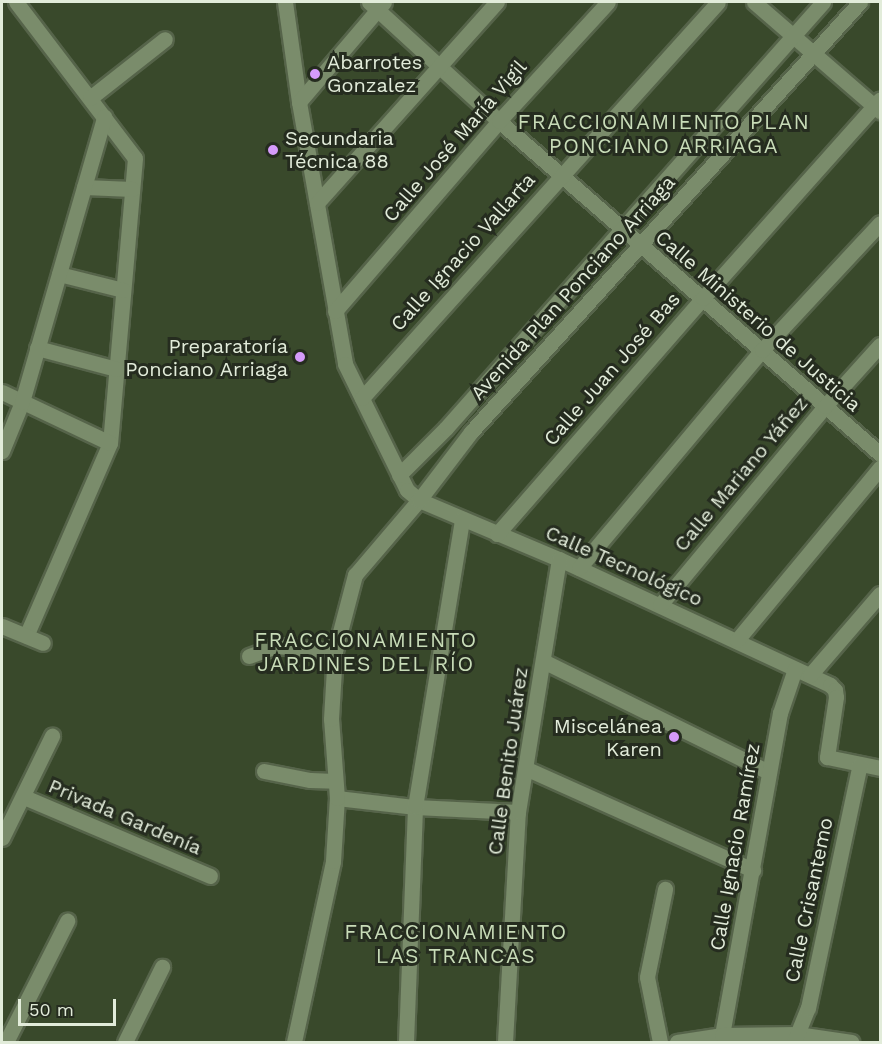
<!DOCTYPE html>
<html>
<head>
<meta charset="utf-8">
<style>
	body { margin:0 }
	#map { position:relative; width:882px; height:1044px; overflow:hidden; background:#39492b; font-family:"Work Sans",sans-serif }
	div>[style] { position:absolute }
	.roads { filter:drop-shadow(2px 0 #56644a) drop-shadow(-2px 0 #56644a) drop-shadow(0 2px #56644a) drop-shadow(0 -2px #56644a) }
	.minor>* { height:15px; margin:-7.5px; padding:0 7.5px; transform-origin:7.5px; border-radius:7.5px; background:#7a8c6b }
	.dots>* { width:16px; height:16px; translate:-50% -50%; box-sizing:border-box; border:3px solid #252c1f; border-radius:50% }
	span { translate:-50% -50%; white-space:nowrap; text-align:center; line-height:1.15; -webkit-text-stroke:6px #252c1f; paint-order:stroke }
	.poi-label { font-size:20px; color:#e2ecda }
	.left { translate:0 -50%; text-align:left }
	.right { translate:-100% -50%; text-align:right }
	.street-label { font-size:20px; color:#e2ecda }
	.neighbourhood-label { font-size:21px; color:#c8dcb8; letter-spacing:1.5px }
	.frame { position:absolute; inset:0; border:3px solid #e2ecda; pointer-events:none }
	.scale { position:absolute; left:18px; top:999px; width:98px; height:27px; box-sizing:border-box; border:3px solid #e2ecda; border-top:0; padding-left:8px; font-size:18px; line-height:21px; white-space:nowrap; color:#e2ecda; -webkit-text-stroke:4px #252c1f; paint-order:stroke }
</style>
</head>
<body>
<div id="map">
	<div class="roads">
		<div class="minor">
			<i style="left:16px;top:2px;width:196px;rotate:52.7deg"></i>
			<i style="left:135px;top:158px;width:286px;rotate:95deg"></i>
			<i style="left:110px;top:443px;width:210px;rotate:113.5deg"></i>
			<i style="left:285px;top:2px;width:101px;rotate:82deg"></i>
			<i style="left:299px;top:102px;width:266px;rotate:80deg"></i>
			<i style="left:345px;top:364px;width:140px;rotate:63.8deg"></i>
			<i style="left:407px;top:490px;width:16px;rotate:40deg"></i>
			<i style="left:419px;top:500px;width:152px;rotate:22.9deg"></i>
			<i style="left:559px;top:559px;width:299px;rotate:24.9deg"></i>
			<i style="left:830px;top:685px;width:7px;rotate:45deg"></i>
			<i style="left:835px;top:690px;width:7px;rotate:82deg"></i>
			<i style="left:836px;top:697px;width:61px;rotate:98.5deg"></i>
			<i style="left:827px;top:757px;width:54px;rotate:11.7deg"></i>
			<i style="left:369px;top:2px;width:176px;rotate:42.5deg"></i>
			<i style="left:499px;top:121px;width:506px;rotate:41.15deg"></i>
			<i style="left:754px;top:2px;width:167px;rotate:40.9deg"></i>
			<i style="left:90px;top:98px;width:95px;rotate:-38.2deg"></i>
			<i style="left:299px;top:102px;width:131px;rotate:-49.6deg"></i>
			<i style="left:84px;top:187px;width:48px;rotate:2.4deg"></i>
			<i style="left:317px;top:203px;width:270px;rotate:-48.2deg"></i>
			<i style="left:59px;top:274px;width:66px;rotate:14deg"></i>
			<i style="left:335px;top:311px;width:251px;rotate:-49.2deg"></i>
			<i style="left:499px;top:121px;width:161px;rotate:-47.5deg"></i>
			<i style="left:37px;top:348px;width:82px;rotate:14.9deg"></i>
			<i style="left:2px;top:392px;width:119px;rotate:25.3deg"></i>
			<i style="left:362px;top:398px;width:532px;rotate:-48.04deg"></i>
			<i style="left:2px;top:451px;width:53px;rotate:-67.8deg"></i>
			<i style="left:22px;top:402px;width:297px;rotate:-73.9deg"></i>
			<i style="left:399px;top:475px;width:66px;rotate:-45deg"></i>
			<i style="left:446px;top:428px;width:569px;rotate:-48.49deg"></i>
			<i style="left:497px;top:534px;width:313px;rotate:-48.9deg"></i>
			<i style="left:703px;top:298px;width:266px;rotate:-48.3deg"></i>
			<i style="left:579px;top:568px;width:285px;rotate:-50deg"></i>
			<i style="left:762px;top:350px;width:173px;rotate:-47.1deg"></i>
			<i style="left:660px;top:605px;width:259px;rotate:-50.3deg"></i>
			<i style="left:825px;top:406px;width:82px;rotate:-48deg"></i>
			<i style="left:2px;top:626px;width:44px;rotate:22.5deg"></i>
			<i style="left:737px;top:640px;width:224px;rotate:-50.3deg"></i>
			<i style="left:249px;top:656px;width:30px;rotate:-20deg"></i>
			<i style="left:277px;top:646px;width:58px;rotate:4.9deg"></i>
			<i style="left:543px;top:661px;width:252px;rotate:26.2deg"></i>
			<i style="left:810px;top:675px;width:107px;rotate:-49.2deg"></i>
			<i style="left:525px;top:768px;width:250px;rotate:24.1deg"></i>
			<i style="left:264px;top:771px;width:47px;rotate:11.1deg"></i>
			<i style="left:310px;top:780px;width:25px;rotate:2deg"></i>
			<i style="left:24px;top:797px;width:202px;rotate:23deg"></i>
			<i style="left:337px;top:798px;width:79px;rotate:6.6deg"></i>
			<i style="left:415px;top:807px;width:103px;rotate:2.8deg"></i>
			<i style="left:2px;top:838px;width:114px;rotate:-63.9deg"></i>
			<i style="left:722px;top:1035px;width:327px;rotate:-79.8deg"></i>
			<i style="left:780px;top:713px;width:46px;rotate:-71.2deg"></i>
			<i style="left:6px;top:1042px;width:136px;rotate:-63.2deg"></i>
			<i style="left:125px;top:1042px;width:84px;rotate:-63.7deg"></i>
			<i style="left:294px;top:1042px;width:185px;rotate:-77.8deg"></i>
			<i style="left:333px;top:861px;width:63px;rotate:-86.4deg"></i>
			<i style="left:337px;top:798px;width:79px;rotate:-94.3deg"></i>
			<i style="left:331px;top:719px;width:68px;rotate:-86.6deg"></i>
			<i style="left:335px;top:651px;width:79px;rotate:-75.3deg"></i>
			<i style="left:355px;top:575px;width:99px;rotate:-49.5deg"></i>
			<i style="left:419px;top:500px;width:86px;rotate:-52.6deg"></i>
			<i style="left:471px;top:432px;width:580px;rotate:-47.87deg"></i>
			<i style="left:406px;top:1042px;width:235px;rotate:-87.8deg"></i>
			<i style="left:415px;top:807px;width:292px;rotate:-80.7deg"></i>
			<i style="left:505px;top:1042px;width:230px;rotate:-86.8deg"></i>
			<i style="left:518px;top:812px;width:256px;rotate:-80.8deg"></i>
			<i style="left:660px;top:1042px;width:66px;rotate:-101.3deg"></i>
			<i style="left:647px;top:977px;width:90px;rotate:-78.4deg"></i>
			<i style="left:677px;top:1042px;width:46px;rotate:-8.8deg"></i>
			<i style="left:722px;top:1035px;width:75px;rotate:-0.8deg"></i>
			<i style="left:797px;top:1034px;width:55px;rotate:8.4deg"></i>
			<i style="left:794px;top:1042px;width:37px;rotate:-68deg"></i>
			<i style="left:808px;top:1008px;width:249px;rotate:-78deg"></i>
		</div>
	</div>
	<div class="dots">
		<i style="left:315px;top:74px;background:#d59bfa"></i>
		<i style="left:273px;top:150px;background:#d59bfa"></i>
		<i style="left:300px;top:357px;background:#d59bfa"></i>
		<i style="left:674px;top:737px;background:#d59bfa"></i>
	</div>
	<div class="poi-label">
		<span class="left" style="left:327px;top:74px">Abarrotes<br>Gonzalez</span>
		<span class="left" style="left:285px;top:150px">Secundaria<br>Técnica 88</span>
		<span class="right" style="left:288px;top:358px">Preparatoría<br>Ponciano Arriaga</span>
		<span class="right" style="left:662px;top:738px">Miscelánea<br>Karen</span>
	</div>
	<div class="street-label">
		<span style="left:455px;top:141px;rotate:-49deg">Calle José María Vigil</span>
		<span style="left:463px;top:252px;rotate:-48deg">Calle Ignacio Vallarta</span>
		<span style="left:573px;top:288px;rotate:-48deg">Avenida Plan Ponciano Arriaga</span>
		<span style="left:758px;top:321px;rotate:41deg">Calle Ministerio de Justicia</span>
		<span style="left:612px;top:369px;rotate:-49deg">Calle Juan José Bas</span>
		<span style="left:741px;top:474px;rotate:-50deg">Calle Mariano Yáñez</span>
		<span style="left:624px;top:566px;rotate:24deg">Calle Tecnológico</span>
		<span style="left:508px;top:761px;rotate:-82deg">Calle Benito Juárez</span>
		<span style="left:125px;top:817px;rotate:23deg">Privada Gardenía</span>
		<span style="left:735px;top:847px;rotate:-80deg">Calle Ignacio Ramírez</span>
		<span style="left:809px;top:900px;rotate:-78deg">Calle Crisantemo</span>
	</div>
	<div class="neighbourhood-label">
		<span style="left:664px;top:134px">FRACCIONAMIENTO PLAN<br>PONCIANO ARRIAGA</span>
		<span style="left:366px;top:652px">FRACCIONAMIENTO<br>JARDINES DEL RÍO</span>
		<span style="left:456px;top:944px">FRACCIONAMIENTO<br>LAS TRANCAS</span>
	</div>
	<div class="frame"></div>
	<div class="scale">50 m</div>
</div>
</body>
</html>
